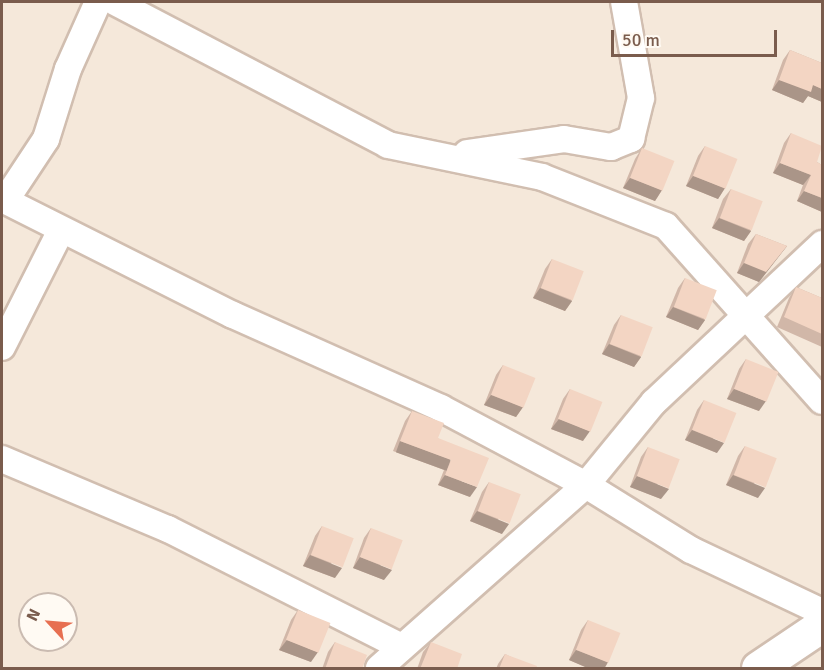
<!DOCTYPE html>
<html>
<head>
<meta charset="utf-8">
<style>
	body { margin:0 }
	#map { position:relative; width:824px; height:670px; overflow:hidden; background:#fdf6ec; font-family:Signika,sans-serif }
	div>[style] { position:absolute }
	.residential>* { inset:0; background:#f5e8da }
	.roads { filter:drop-shadow(2px 0 #d1beb0) drop-shadow(-2px 0 #d1beb0) drop-shadow(0 2px #d1beb0) drop-shadow(0 -2px #d1beb0) }
	.street>* { height:26px; margin:-13px; padding:0 13px; transform-origin:13px; border-radius:13px; background:#fff }
	.secondary>* { height:33px; margin:-16.5px; padding:0 16.5px; transform-origin:16.5px; border-radius:16.5px; background:#fff }
	.wall>* { inset:0; background:#d1b7a8 }
	.shaded-wall>* { inset:0; background:#aa9588; transform-origin:0 0 }
	.building>* { inset:0; background:#f3d5c3; transform-origin:0 0 }
	span { translate:-50% -50%; white-space:nowrap; text-align:center; line-height:1.15; -webkit-text-stroke:5px #fffaf3; paint-order:stroke }
	.frame { position:absolute; inset:0; border:3px solid #7a5c4d; pointer-events:none }
	.north { position:absolute; left:18px; top:592px; width:60px; height:60px; box-sizing:border-box; background:#fffaf3; border:2px solid #cabbb1; border-radius:50%; rotate:296deg; font-size:16px; font-weight:700; line-height:24px; text-align:center; color:#7a5c4d }
	.north::after { content:''; display:block; margin:auto; width:21px; height:27px; background:#e76f51; clip-path:polygon(50% 0,100% 100%,50% 72%,0 100%) }
	.scale { position:absolute; left:611px; top:30px; width:166px; height:27px; box-sizing:border-box; border:3px solid #7a5c4d; border-top:0; padding-left:8px; font-size:18px; line-height:21px; white-space:nowrap; color:#7a5c4d; -webkit-text-stroke:4px #fffaf3; paint-order:stroke }
</style>
</head>
<body>
<div id="map">
	<div class="residential">
		<i style="clip-path:polygon(evenodd,2px 2px,822px 2px,822px 668px,2px 668px,2px 2px,30px 604px,66px 604px,66px 640px,30px 640px,30px 604px)"></i>
	</div>
	<div class="roads">
		<div class="street">
			<i style="left:115px;top:2px;width:308px;rotate:27.6deg"></i>
			<i style="left:388px;top:145px;width:157px;rotate:11.7deg"></i>
			<i style="left:542px;top:177px;width:133px;rotate:21.6deg"></i>
			<i style="left:666px;top:226px;width:234px;rotate:48.3deg"></i>
			<i style="left:467px;top:153px;width:98px;rotate:-8.2deg"></i>
			<i style="left:564px;top:139px;width:48px;rotate:9.7deg"></i>
			<i style="left:611px;top:147px;width:22px;rotate:-22deg"></i>
			<i style="left:631px;top:139px;width:42px;rotate:-76.3deg"></i>
			<i style="left:641px;top:98px;width:97px;rotate:-100deg"></i>
			<i style="left:2px;top:199px;width:258px;rotate:26.7deg"></i>
			<i style="left:233px;top:315px;width:228px;rotate:24.1deg"></i>
			<i style="left:441px;top:408px;width:164px;rotate:28deg"></i>
			<i style="left:586px;top:485px;width:123px;rotate:31.8deg"></i>
			<i style="left:691px;top:550px;width:145px;rotate:25.3deg"></i>
			<i style="left:5px;top:201px;width:74px;rotate:-56.5deg"></i>
			<i style="left:46px;top:139px;width:73px;rotate:-72.6deg"></i>
			<i style="left:68px;top:69px;width:73px;rotate:-65.9deg"></i>
			<i style="left:2px;top:347px;width:131px;rotate:-63.2deg"></i>
			<i style="left:2px;top:459px;width:180px;rotate:22.9deg"></i>
			<i style="left:168px;top:529px;width:262px;rotate:26.8deg"></i>
			<i style="left:379px;top:668px;width:276px;rotate:-41.5deg"></i>
			<i style="left:586px;top:485px;width:107px;rotate:-50.7deg"></i>
			<i style="left:654px;top:402px;width:231px;rotate:-43.2deg"></i>
		</div>
		<div class="secondary">
			<i style="left:758px;top:668px;width:77px;rotate:-33.9deg"></i>
		</div>
	</div>
	<div class="wall">
		<i style="clip-path:polygon(790px 50px,822px 63px,822px 102px,808px 96px,803px 103px,772px 90px,783px 60px)"></i>
		<i style="clip-path:polygon(791px 133px,817px 162px,822px 165px,822px 212px,797px 201px,803px 185px,773px 173px,784px 143px)"></i>
		<i style="clip-path:polygon(705px 146px,725px 188px,718px 199px,686px 186px,698px 156px)"></i>
		<i style="clip-path:polygon(642px 148px,662px 190px,655px 201px,623px 188px,635px 159px)"></i>
		<i style="clip-path:polygon(731px 189px,751px 231px,744px 241px,712px 228px,723px 199px)"></i>
		<i style="clip-path:polygon(756px 234px,787px 246px,759px 282px,737px 273px,748px 244px)"></i>
		<i style="clip-path:polygon(552px 259px,572px 301px,565px 311px,533px 298px,545px 269px)"></i>
		<i style="clip-path:polygon(685px 278px,705px 320px,698px 330px,666px 317px,678px 288px)"></i>
		<i style="clip-path:polygon(796px 287px,822px 298px,822px 347px,777px 327px,789px 298px)"></i>
		<i style="clip-path:polygon(621px 315px,641px 357px,634px 367px,602px 354px,614px 325px)"></i>
		<i style="clip-path:polygon(746px 359px,759px 411px,727px 399px,739px 369px)"></i>
		<i style="clip-path:polygon(503px 365px,523px 407px,516px 417px,484px 405px,496px 375px)"></i>
		<i style="clip-path:polygon(570px 389px,583px 441px,551px 429px,563px 399px)"></i>
		<i style="clip-path:polygon(704px 400px,717px 453px,685px 440px,697px 410px)"></i>
		<i style="clip-path:polygon(412px 411px,438px 438px,470px 497px,438px 485px,444px 470px,393px 451px,405px 421px)"></i>
		<i style="clip-path:polygon(745px 446px,758px 498px,726px 485px,738px 456px)"></i>
		<i style="clip-path:polygon(648px 447px,661px 499px,630px 487px,641px 457px)"></i>
		<i style="clip-path:polygon(489px 482px,502px 534px,470px 521px,482px 492px)"></i>
		<i style="clip-path:polygon(322px 526px,335px 578px,303px 566px,315px 536px)"></i>
		<i style="clip-path:polygon(371px 528px,384px 580px,353px 568px,364px 538px)"></i>
		<i style="clip-path:polygon(298px 610px,311px 662px,279px 650px,291px 620px)"></i>
		<i style="clip-path:polygon(588px 620px,608px 662px,604px 669px,590px 669px,569px 660px,581px 630px)"></i>
		<i style="clip-path:polygon(335px 642px,362px 669px,322px 669px,328px 652px)"></i>
		<i style="clip-path:polygon(431px 642px,457px 669px,417px 669px,423px 652px)"></i>
		<i style="clip-path:polygon(505px 654px,536px 669px,496px 669px,498px 664px)"></i>
	</div>
	<div class="shaded-wall">
		<i style="clip-path:polygon(779px 80px,813px 85px,822px 89px,822px 102px,808px 96px,803px 103px,772px 90px)"></i>
		<i style="clip-path:polygon(780px 163px,811px 175px,803px 185px,773px 173px)"></i>
		<i style="clip-path:polygon(693px 176px,725px 188px,718px 199px,686px 186px)"></i>
		<i style="clip-path:polygon(630px 178px,662px 190px,655px 201px,623px 188px)"></i>
		<i style="clip-path:polygon(804px 191px,822px 198px,822px 212px,797px 201px)"></i>
		<i style="clip-path:polygon(719px 218px,751px 231px,744px 241px,712px 228px)"></i>
		<i style="clip-path:polygon(787px 246px,759px 282px,737px 273px,744px 263px)"></i>
		<i style="clip-path:polygon(540px 288px,572px 301px,565px 311px,533px 298px)"></i>
		<i style="clip-path:polygon(673px 307px,705px 320px,698px 330px,666px 317px)"></i>
		<i style="clip-path:polygon(609px 344px,641px 357px,634px 367px,602px 354px)"></i>
		<i style="clip-path:polygon(734px 389px,766px 401px,759px 411px,727px 399px)"></i>
		<i style="clip-path:polygon(491px 395px,523px 407px,516px 417px,484px 405px)"></i>
		<i style="clip-path:polygon(559px 419px,590px 431px,583px 441px,551px 429px)"></i>
		<i style="clip-path:polygon(692px 430px,724px 443px,717px 453px,685px 440px)"></i>
		<i style="left:400px;top:441px;width:54px;height:12px;rotate:20deg"></i>
		<i style="clip-path:polygon(445px 475px,477px 487px,470px 497px,438px 485px)"></i>
		<i style="clip-path:polygon(733px 475px,765px 488px,758px 498px,726px 485px)"></i>
		<i style="clip-path:polygon(637px 476px,669px 489px,661px 499px,630px 487px)"></i>
		<i style="clip-path:polygon(477px 511px,509px 524px,502px 534px,470px 521px)"></i>
		<i style="clip-path:polygon(310px 555px,342px 568px,335px 578px,303px 566px)"></i>
		<i style="clip-path:polygon(360px 557px,392px 570px,384px 580px,353px 568px)"></i>
		<i style="clip-path:polygon(287px 640px,318px 652px,311px 662px,279px 650px)"></i>
		<i style="clip-path:polygon(576px 650px,608px 662px,604px 669px,590px 669px,569px 660px)"></i>
	</div>
	<div class="building">
		<i style="clip-path:polygon(790px 50px,822px 63px,822px 89px,813px 85px,811px 92px,779px 80px)"></i>
		<i style="clip-path:polygon(791px 133px,822px 146px,817px 162px,822px 165px,822px 198px,804px 191px,811px 175px,780px 163px)"></i>
		<i style="left:705px;top:146px;width:35px;height:32px;rotate:22deg"></i>
		<i style="left:642px;top:148px;width:35px;height:32px;rotate:22deg"></i>
		<i style="left:731px;top:189px;width:34px;height:31px;rotate:21deg"></i>
		<i style="clip-path:polygon(756px 234px,787px 246px,766px 272px,744px 263px)"></i>
		<i style="left:552px;top:259px;width:34px;height:31px;rotate:21deg"></i>
		<i style="left:685px;top:278px;width:34px;height:31px;rotate:21deg"></i>
		<i style="clip-path:polygon(796px 287px,822px 298px,822px 334px,784px 317px)"></i>
		<i style="left:621px;top:315px;width:34px;height:31px;rotate:21deg"></i>
		<i style="left:746px;top:359px;width:35px;height:32px;rotate:22deg"></i>
		<i style="left:503px;top:365px;width:35px;height:32px;rotate:22deg"></i>
		<i style="left:570px;top:389px;width:35px;height:32px;rotate:22deg"></i>
		<i style="left:704px;top:400px;width:35px;height:32px;rotate:22deg"></i>
		<i style="clip-path:polygon(412px 411px,444px 423px,438px 438px,489px 458px,477px 487px,445px 475px,451px 460px,400px 441px)"></i>
		<i style="left:745px;top:446px;width:34px;height:31px;rotate:21deg"></i>
		<i style="left:648px;top:447px;width:34px;height:31px;rotate:21deg"></i>
		<i style="left:489px;top:482px;width:34px;height:31px;rotate:21deg"></i>
		<i style="left:322px;top:526px;width:34px;height:31px;rotate:21deg"></i>
		<i style="left:371px;top:528px;width:34px;height:31px;rotate:21deg"></i>
		<i style="left:298px;top:610px;width:35px;height:32px;rotate:22deg"></i>
		<i style="left:588px;top:620px;width:35px;height:32px;rotate:22deg"></i>
		<i style="clip-path:polygon(335px 642px,367px 655px,362px 669px,325px 669px)"></i>
		<i style="clip-path:polygon(431px 642px,462px 654px,457px 669px,420px 669px)"></i>
		<i style="clip-path:polygon(505px 654px,537px 666px,536px 669px,499px 669px)"></i>
	</div>
	<div class="frame"></div>
	<div class="north">N</div>
	<div class="scale">50 m</div>
</div>
</body>
</html>
